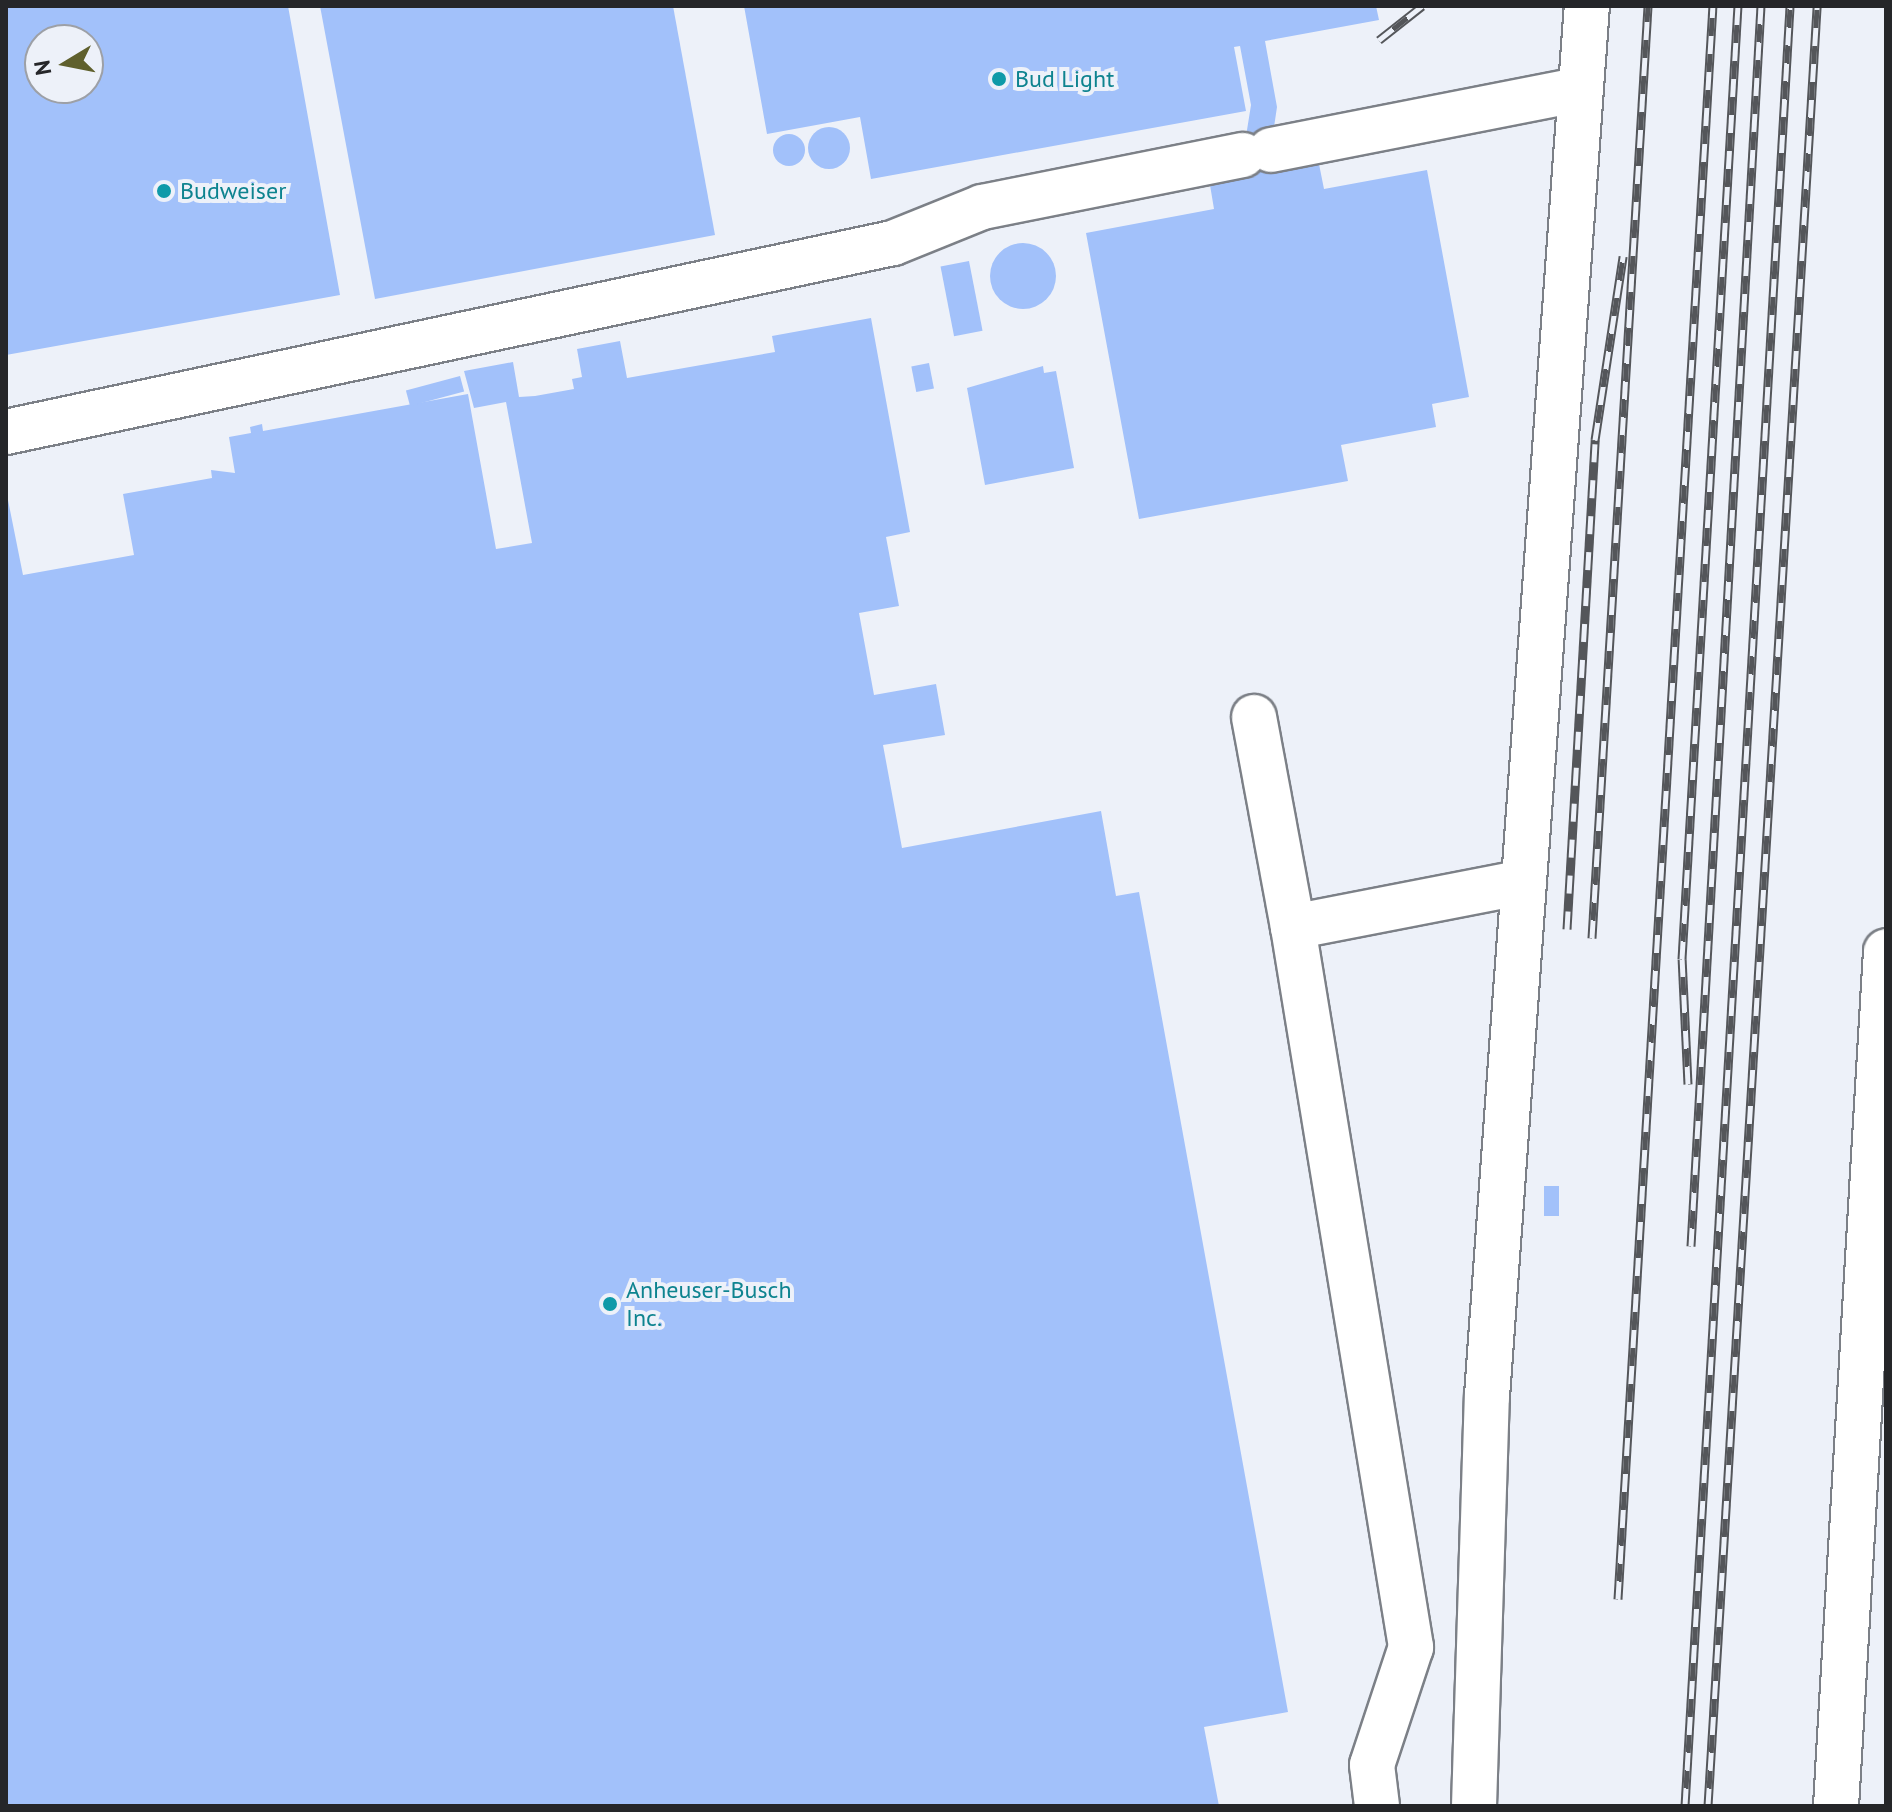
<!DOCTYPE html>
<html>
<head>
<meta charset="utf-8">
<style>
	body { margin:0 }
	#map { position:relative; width:1892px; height:1812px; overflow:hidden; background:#edf1f9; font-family:"PT Sans",sans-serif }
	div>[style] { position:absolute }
	.building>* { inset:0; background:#a2c1fa; transform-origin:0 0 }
	.round { border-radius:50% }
	.roads { filter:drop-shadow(2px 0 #7c8087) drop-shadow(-2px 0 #7c8087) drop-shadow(0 2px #7c8087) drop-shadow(0 -2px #7c8087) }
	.minor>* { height:44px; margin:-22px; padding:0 22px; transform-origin:22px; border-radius:22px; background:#fff }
	.rail>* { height:9px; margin-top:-4.5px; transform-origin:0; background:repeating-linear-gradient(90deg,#edf1f9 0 18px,#54565a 0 36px); box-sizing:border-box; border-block:2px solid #54565a }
	.dots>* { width:22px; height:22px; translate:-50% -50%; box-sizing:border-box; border:4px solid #edf1f9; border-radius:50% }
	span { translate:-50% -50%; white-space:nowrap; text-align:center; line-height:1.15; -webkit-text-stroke:8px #edf1f9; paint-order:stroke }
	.culture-label { font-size:24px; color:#0d838f }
	.left { translate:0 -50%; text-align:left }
	.frame { position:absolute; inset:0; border:8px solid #252629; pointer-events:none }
	.north { position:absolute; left:24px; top:24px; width:80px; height:80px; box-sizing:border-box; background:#edf1f9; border:2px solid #9da0a6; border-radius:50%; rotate:260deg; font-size:22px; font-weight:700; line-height:32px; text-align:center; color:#252629 }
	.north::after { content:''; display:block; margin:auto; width:28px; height:36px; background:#5f602d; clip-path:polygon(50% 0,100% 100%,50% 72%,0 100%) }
</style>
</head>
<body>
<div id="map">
	<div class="building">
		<i style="clip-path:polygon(evenodd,6px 6px,288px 6px,340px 295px,6px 355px,6px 6px,40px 40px,88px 40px,88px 88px,40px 88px,40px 40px)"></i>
		<i style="clip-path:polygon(320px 6px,673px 6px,715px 235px,375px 299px)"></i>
		<i style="clip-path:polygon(744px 6px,1376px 6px,1379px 20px,1265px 41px,1277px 107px,1267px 174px,1319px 164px,1324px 189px,1427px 170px,1469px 397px,1432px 404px,1436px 427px,1341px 445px,1348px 481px,1139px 519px,1086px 233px,1214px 209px,1210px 185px,1239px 180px,1251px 105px,1240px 46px,1234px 47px,1246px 111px,871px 179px,860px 117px,767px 134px)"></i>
		<i class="round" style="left:808px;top:127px;width:42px;height:42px"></i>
		<i class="round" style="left:773px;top:134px;width:32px;height:32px"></i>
		<i class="round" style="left:990px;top:243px;width:66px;height:66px"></i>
		<i style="left:969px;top:261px;width:71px;height:29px;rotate:79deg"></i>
		<i style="clip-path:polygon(871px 318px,910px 532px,886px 537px,899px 606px,859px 613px,874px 695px,936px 684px,945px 735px,883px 745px,902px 848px,1101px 811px,1116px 896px,1139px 892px,1288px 1712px,1204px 1727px,1219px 1806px,6px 1806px,6px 490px,23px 575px,134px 555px,123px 494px,212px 478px,211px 470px,235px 473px,229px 437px,251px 433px,250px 427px,262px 424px,263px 431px,468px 394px,496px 549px,532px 543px,506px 402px,474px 408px,464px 371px,513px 362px,519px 397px,535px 396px,574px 389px,572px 379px,582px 377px,577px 349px,620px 341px,627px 378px,775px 352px,772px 336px)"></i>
		<i style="left:929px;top:363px;width:26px;height:18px;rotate:79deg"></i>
		<i style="clip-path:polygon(1043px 366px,1044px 373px,1056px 371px,1074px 468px,985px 485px,967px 388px)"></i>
		<i style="left:460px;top:376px;width:16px;height:56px;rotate:75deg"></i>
		<i style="left:1544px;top:1186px;width:15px;height:30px"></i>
	</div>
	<div class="roads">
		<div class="minor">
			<i style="left:1271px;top:150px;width:313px;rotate:-11.1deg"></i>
			<i style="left:6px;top:432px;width:907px;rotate:-12.03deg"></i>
			<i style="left:893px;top:243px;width:96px;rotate:-22deg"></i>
			<i style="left:982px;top:207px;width:266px;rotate:-11.3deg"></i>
			<i style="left:1254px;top:717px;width:214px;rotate:79.5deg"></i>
			<i style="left:1293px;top:927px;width:235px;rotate:-11deg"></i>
			<i style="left:1293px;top:927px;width:730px;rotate:80.69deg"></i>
			<i style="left:1411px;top:1647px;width:124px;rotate:108.3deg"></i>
			<i style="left:1372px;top:1765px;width:41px;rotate:83deg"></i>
			<i style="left:1474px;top:1806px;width:410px;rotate:-88.2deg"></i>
			<i style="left:1487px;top:1396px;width:1394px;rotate:-85.89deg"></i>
			<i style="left:1836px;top:1806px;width:856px;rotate:-86.65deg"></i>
		</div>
	</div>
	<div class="rail">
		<i style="left:1379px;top:40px;width:55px;rotate:-38.3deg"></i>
		<i style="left:1567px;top:929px;width:490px;rotate:-86.7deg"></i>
		<i style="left:1595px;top:440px;width:186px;rotate:-81.3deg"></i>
		<i style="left:1592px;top:938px;width:934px;rotate:-86.56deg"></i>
		<i style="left:1688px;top:1084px;width:125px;rotate:-92.7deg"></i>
		<i style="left:1682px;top:959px;width:955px;rotate:-86.64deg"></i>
		<i style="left:1691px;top:1246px;width:1242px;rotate:-86.77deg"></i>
		<i style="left:1618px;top:1599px;width:1596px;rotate:-86.59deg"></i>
		<i style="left:1685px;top:1806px;width:1803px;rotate:-86.66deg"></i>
		<i style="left:1708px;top:1806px;width:1803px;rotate:-86.53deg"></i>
	</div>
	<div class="dots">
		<i style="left:999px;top:79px;background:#0f9aa8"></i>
		<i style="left:164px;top:191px;background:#0f9aa8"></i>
		<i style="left:610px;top:1304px;background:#0f9aa8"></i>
	</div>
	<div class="culture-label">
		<span class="left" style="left:1015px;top:79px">Bud Light</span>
		<span class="left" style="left:180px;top:191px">Budweiser</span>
		<span class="left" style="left:626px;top:1304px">Anheuser-Busch<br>Inc.</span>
	</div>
	<div class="frame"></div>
	<div class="north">N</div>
</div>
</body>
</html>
